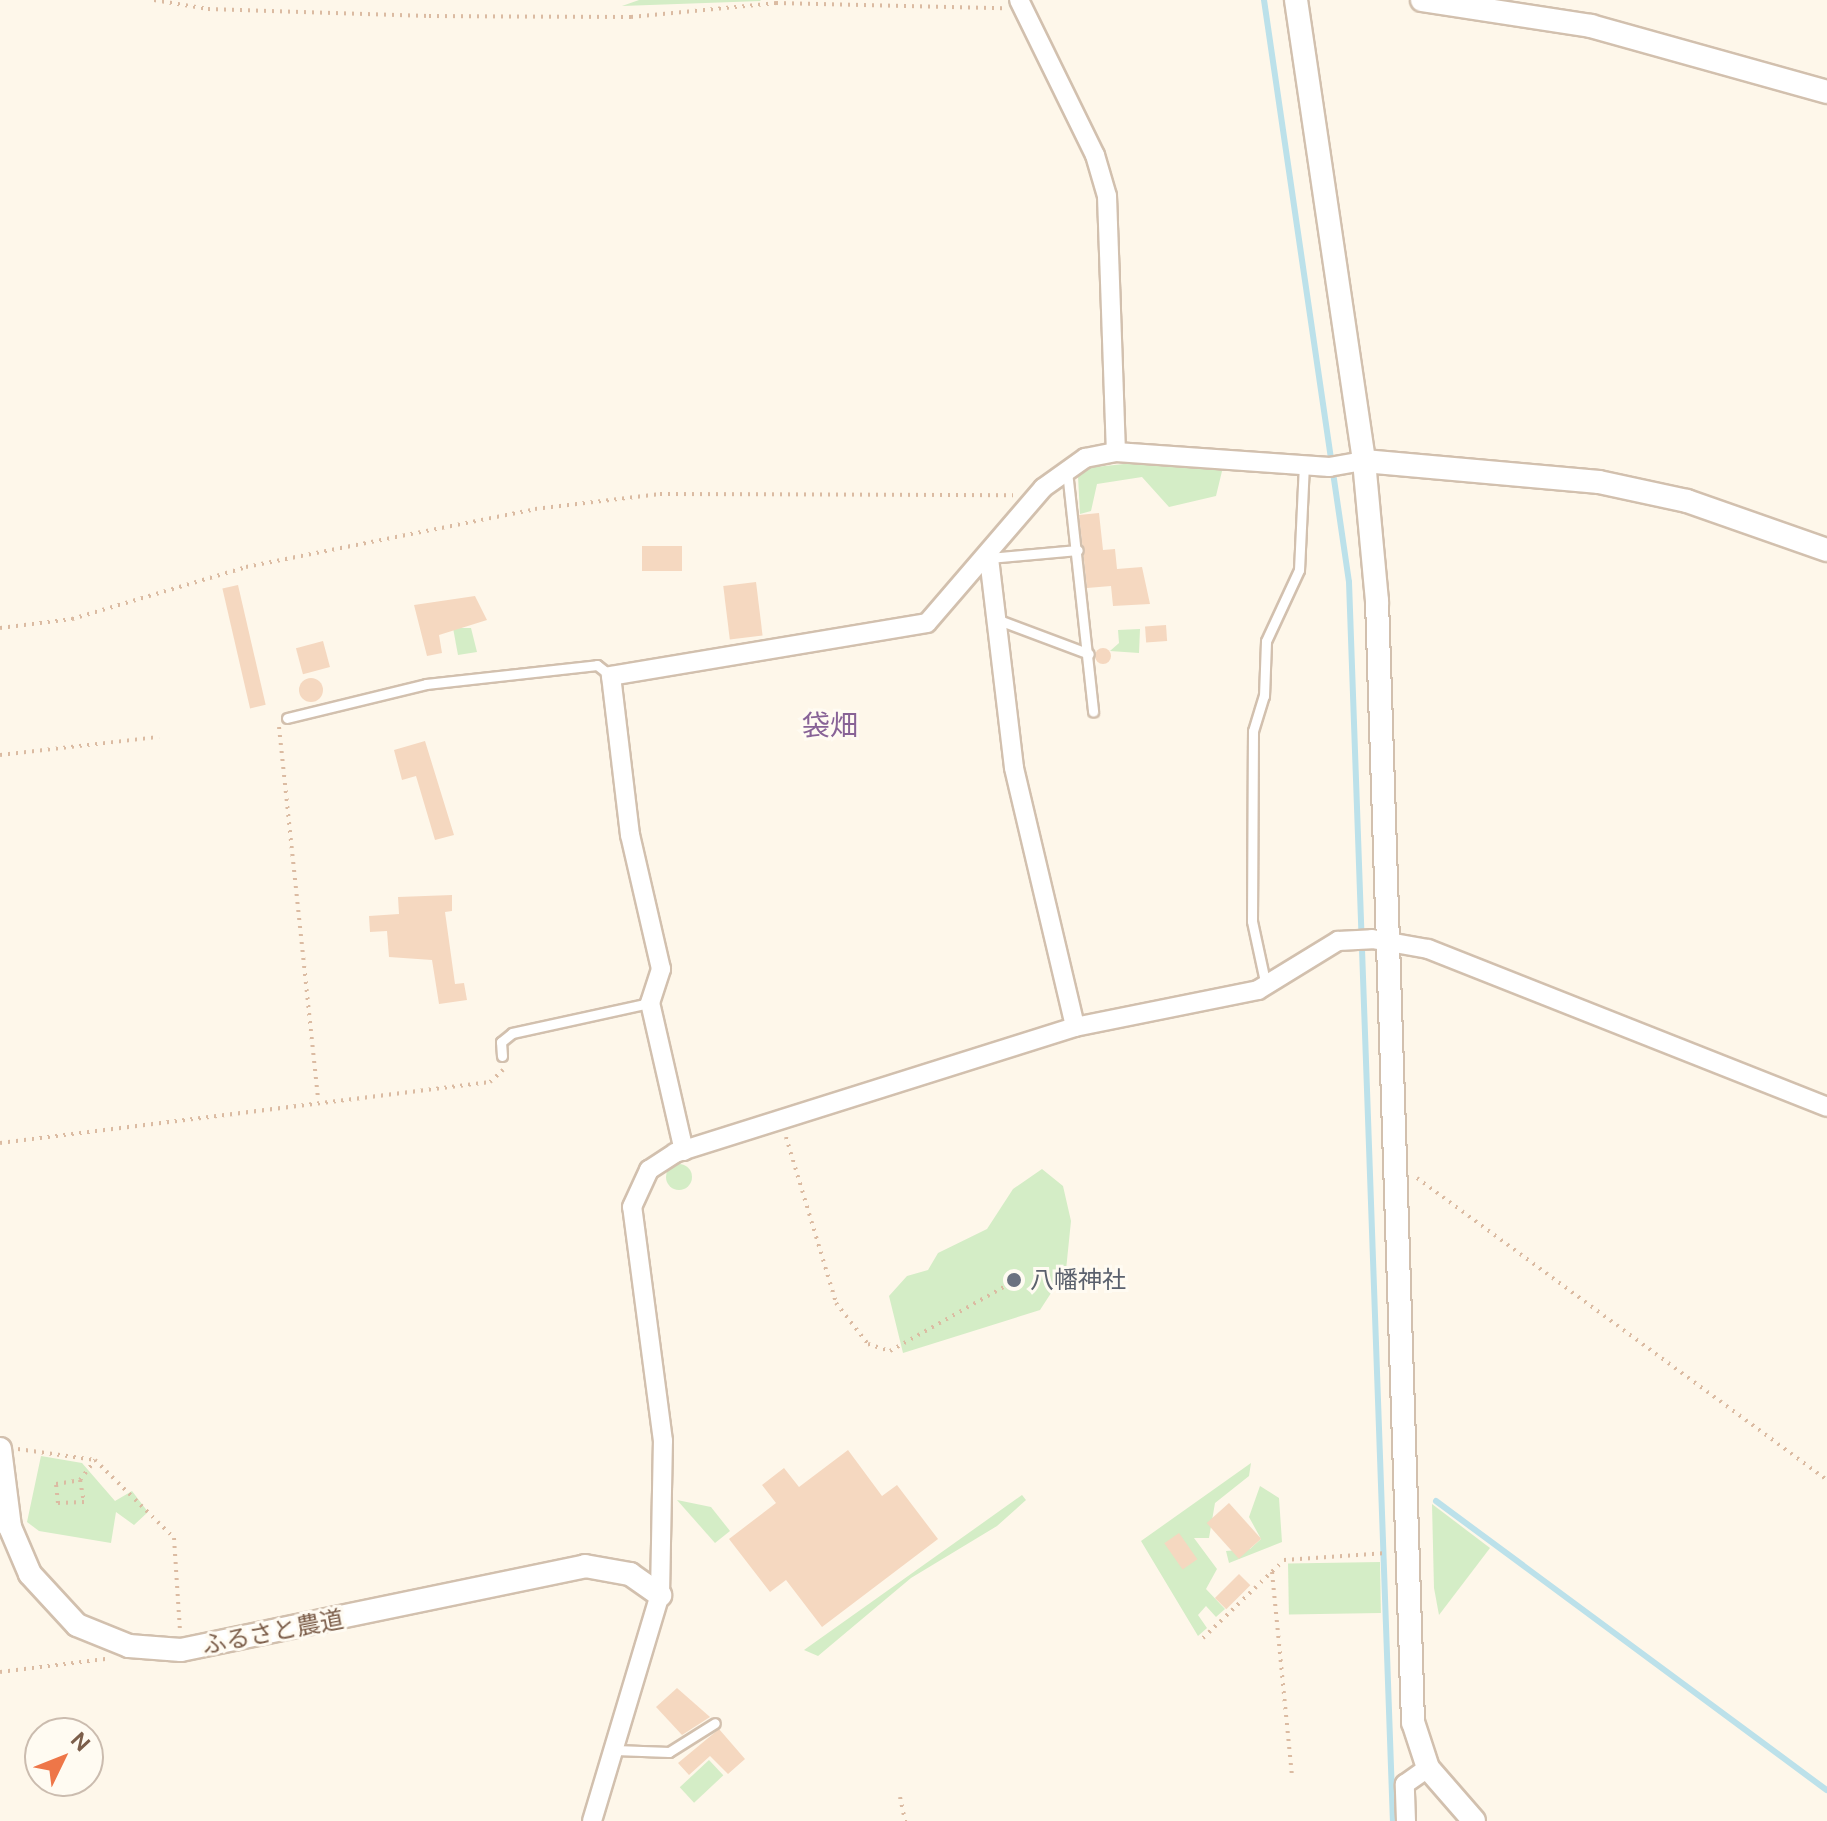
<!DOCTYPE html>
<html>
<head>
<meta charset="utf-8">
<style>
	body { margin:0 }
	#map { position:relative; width:1827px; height:1821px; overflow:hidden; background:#fef7ea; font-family:"DM Sans","Noto Sans JP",sans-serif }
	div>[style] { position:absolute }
	.green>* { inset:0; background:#d4edc6; transform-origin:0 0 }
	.round { border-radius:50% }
	.stream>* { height:6px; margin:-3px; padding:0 3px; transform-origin:3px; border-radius:3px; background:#bce1ea }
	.building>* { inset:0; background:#f5d8c0; transform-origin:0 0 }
	.path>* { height:4px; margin-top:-2px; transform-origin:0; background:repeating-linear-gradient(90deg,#dbbba2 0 2px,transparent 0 8px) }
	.roads { filter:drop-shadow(2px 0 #d2c0ae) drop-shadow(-2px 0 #d2c0ae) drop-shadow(0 2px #d2c0ae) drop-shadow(0 -2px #d2c0ae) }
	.service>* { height:9px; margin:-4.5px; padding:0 4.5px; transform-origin:4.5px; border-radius:4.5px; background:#fff }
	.minor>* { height:18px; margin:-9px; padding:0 9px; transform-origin:9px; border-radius:9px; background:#fff }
	.tertiary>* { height:22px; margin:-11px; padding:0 11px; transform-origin:11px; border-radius:11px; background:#fff }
	.dots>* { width:22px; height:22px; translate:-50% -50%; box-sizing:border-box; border:4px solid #fffbf2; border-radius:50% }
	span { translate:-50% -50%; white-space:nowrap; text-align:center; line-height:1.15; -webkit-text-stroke:6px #fffbf2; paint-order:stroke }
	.worship-label { font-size:24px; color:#5b616d }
	.left { translate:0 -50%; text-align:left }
	.street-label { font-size:24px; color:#7c5e4a }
	.quarter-label { font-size:28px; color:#886397 }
	.north { position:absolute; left:24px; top:1717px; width:80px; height:80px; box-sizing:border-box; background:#fffbf2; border:2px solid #cbbcaf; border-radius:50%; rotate:47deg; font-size:22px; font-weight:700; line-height:32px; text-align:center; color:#7c5e4a }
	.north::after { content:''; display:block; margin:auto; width:28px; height:36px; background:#ee7648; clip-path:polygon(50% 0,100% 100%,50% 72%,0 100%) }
</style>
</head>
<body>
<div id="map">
	<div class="green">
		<i style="clip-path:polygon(639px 0,760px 0,761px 1px,622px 6px)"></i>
		<i style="clip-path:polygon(1162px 460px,1223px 467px,1216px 496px,1169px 507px,1142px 477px,1097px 484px,1091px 511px,1080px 514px,1078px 476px,1086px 468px)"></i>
		<i style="clip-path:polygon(453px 628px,471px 628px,477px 652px,458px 655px)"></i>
		<i style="clip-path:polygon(1140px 629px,1139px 653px,1110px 651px,1119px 643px,1118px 630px)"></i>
		<i class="round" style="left:666px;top:1164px;width:26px;height:26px"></i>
		<i style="clip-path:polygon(1042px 1169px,1063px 1186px,1071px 1221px,1066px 1270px,1040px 1310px,903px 1353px,889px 1296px,907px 1276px,928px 1270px,938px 1253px,987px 1229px,1013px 1189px)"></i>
		<i style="clip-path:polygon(41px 1456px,82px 1463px,115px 1501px,132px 1491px,148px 1512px,134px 1525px,116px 1512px,111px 1543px,39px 1531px,27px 1522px)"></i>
		<i style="clip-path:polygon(1251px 1463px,1249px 1476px,1215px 1503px,1209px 1538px,1194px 1538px,1217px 1569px,1206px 1589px,1225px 1609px,1216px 1617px,1206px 1606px,1198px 1615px,1207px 1628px,1198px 1636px,1141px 1541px)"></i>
		<i style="clip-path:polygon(1260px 1486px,1279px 1498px,1282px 1542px,1229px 1563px,1226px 1551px,1250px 1549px,1261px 1539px,1249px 1517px)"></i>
		<i style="clip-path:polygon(1022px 1495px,1026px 1500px,997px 1526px,911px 1578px,818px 1656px,804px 1650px)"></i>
		<i style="clip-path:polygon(677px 1500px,711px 1507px,730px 1531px,715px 1543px)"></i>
		<i style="clip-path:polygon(1432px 1504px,1490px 1548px,1439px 1615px,1434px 1588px)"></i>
		<i style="left:1380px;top:1562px;width:51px;height:92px;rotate:89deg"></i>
		<i style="left:709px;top:1760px;width:21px;height:40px;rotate:47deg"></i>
	</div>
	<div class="stream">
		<i style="left:1264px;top:0;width:588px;rotate:81.69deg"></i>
		<i style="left:1349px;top:582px;width:1240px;rotate:87.97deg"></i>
		<i style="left:1436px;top:1501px;width:486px;rotate:36.5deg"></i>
	</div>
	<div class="building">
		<i style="clip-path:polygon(1099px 513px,1103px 550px,1115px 549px,1117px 569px,1142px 567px,1150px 604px,1113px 606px,1111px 586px,1087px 588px,1079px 515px)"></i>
		<i style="left:642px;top:546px;width:40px;height:25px"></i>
		<i style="left:756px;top:582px;width:54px;height:33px;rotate:83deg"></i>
		<i style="left:238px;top:585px;width:123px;height:16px;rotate:77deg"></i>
		<i style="clip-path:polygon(475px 596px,487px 620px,439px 635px,442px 653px,427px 656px,414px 605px)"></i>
		<i style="left:1166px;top:625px;width:16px;height:21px;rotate:86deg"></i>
		<i style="left:323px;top:641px;width:27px;height:28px;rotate:75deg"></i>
		<i class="round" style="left:1095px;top:648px;width:16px;height:16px"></i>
		<i class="round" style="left:299px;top:678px;width:24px;height:24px"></i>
		<i style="clip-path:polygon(425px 741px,454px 835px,435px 840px,416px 776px,402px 780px,394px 750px)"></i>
		<i style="clip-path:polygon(452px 895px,452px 911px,445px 912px,455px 984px,464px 983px,467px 1000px,439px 1004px,432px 960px,389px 957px,387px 931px,370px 932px,369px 916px,399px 914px,398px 897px)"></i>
		<i style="clip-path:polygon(848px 1450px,882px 1496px,897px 1485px,938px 1539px,822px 1627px,786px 1580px,770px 1592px,729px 1539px,776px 1503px,762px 1485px,784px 1468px,799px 1487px)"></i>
		<i style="left:1229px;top:1503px;width:48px;height:30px;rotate:48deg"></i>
		<i style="left:1179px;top:1533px;width:32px;height:18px;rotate:55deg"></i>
		<i style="left:1239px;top:1574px;width:16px;height:34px;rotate:45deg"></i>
		<i style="clip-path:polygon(677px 1688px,710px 1717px,682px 1735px,656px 1707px)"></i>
		<i style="clip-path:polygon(719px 1729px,745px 1759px,728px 1774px,710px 1756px,689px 1775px,678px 1763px)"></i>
	</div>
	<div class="path">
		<i style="left:154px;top:0;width:55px;rotate:9.5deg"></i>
		<i style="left:208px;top:9px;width:221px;rotate:1.8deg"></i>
		<i style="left:429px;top:16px;width:202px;rotate:0.3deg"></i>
		<i style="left:631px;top:17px;width:146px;rotate:-5.5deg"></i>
		<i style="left:776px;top:3px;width:227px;rotate:1.3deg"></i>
		<i style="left:0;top:628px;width:73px;rotate:-7.1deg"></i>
		<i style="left:72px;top:619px;width:182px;rotate:-16.6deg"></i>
		<i style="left:246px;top:567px;width:295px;rotate:-11.3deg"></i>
		<i style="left:535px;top:509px;width:126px;rotate:-6.8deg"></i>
		<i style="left:660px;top:494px;width:353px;rotate:0.2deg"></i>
		<i style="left:279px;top:727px;width:375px;rotate:84deg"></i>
		<i style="left:0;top:755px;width:160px;rotate:-6.5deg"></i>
		<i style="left:786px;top:1137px;width:173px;rotate:73.2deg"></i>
		<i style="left:836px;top:1303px;width:52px;rotate:52deg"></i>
		<i style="left:868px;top:1344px;width:23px;rotate:18deg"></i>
		<i style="left:890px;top:1351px;width:134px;rotate:-29.4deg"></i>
		<i style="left:0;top:1143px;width:494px;rotate:-7.1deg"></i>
		<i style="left:490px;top:1082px;width:18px;rotate:-43deg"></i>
		<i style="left:1417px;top:1178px;width:509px;rotate:36.37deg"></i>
		<i style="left:18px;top:1449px;width:78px;rotate:8.1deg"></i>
		<i style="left:95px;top:1460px;width:111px;rotate:44.6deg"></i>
		<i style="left:174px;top:1538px;width:94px;rotate:86.3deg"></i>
		<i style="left:80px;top:1480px;width:22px;rotate:80deg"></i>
		<i style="left:84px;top:1502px;width:26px;rotate:178deg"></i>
		<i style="left:58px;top:1503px;width:19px;rotate:-96deg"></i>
		<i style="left:56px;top:1484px;width:24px;rotate:-9deg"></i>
		<i style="left:80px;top:1480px;width:25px;rotate:-53deg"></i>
		<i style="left:1272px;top:1572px;width:206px;rotate:84.4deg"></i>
		<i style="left:1203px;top:1638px;width:112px;rotate:-43.9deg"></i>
		<i style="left:1284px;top:1560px;width:103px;rotate:-3.9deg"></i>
		<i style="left:0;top:1672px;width:106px;rotate:-7.1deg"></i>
		<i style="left:900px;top:1797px;width:25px;rotate:78deg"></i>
	</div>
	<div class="roads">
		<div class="service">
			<i style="left:1067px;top:471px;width:242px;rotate:83.8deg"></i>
			<i style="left:989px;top:558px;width:89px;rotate:-5.1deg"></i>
			<i style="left:996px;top:619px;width:99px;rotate:20.6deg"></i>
			<i style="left:287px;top:718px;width:143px;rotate:-13.7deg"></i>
			<i style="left:426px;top:684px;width:172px;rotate:-6.3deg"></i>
			<i style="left:597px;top:665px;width:18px;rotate:38deg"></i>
			<i style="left:1266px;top:986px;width:66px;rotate:-102.2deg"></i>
			<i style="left:1252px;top:921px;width:190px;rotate:-89.7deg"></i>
			<i style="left:1253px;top:731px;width:37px;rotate:-73deg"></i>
			<i style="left:1264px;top:696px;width:55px;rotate:-87.9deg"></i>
			<i style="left:1266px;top:641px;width:78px;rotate:-65.1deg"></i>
			<i style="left:1299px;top:570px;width:108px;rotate:-87.3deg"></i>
			<i style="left:502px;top:1056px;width:14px;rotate:-94deg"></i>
			<i style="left:501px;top:1042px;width:14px;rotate:-39deg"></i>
			<i style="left:512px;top:1033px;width:141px;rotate:-12.3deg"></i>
			<i style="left:615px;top:1750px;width:54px;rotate:2.1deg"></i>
			<i style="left:669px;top:1752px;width:54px;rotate:-32.2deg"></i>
		</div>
		<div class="minor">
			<i style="left:1019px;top:0;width:173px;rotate:63.9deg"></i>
			<i style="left:1095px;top:155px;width:43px;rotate:73.7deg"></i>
			<i style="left:1107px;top:196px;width:256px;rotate:88deg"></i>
			<i style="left:989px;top:558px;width:211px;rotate:83.2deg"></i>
			<i style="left:1014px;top:768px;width:266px;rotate:76.7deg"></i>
			<i style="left:684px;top:1151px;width:152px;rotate:-102.9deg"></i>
			<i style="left:650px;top:1003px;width:36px;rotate:-72deg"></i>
			<i style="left:661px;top:969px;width:138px;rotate:-103deg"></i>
			<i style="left:630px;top:835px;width:160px;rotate:-96.8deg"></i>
			<i style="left:611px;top:676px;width:320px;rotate:-9.5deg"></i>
			<i style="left:927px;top:623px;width:178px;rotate:-49.3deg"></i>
			<i style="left:1043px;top:488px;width:52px;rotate:-35.5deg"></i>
			<i style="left:1085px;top:458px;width:32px;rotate:-11deg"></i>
			<i style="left:1116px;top:452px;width:214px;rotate:4deg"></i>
			<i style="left:1329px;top:467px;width:36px;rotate:-10deg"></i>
			<i style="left:592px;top:1821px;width:236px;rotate:-73.3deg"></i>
			<i style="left:660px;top:1595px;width:154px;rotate:-88.9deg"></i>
			<i style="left:663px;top:1441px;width:236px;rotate:-97.5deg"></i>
			<i style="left:632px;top:1207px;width:41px;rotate:-65.3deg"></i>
			<i style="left:649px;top:1170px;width:31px;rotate:-33deg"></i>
			<i style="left:675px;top:1153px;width:419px;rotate:-17.5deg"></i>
			<i style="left:1075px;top:1027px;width:187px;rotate:-11.4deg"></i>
			<i style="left:1258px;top:990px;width:94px;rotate:-31.5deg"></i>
			<i style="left:1338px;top:941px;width:34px;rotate:-3deg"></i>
			<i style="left:1372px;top:939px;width:57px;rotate:10.1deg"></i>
			<i style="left:1428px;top:949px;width:429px;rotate:21.6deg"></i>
			<i style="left:1406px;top:1821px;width:37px;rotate:-92deg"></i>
			<i style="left:1405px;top:1784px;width:28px;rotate:-35deg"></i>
		</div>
		<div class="tertiary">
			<i style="left:1296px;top:0;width:466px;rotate:81.6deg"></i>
			<i style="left:1364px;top:461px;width:141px;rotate:84.7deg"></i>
			<i style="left:1377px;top:601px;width:1122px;rotate:88.16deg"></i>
			<i style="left:1413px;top:1722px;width:48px;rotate:71.9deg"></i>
			<i style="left:1428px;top:1768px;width:70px;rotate:49deg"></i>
			<i style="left:1422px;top:0;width:171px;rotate:8.7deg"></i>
			<i style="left:1591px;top:26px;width:245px;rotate:15.6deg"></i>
			<i style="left:1364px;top:461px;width:236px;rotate:5.1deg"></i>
			<i style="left:1599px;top:482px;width:90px;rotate:12.2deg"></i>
			<i style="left:1687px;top:501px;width:148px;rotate:19.3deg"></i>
			<i style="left:0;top:1449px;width:79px;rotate:82.7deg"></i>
			<i style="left:10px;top:1527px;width:51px;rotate:66.9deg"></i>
			<i style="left:30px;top:1574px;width:69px;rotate:47.3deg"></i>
			<i style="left:77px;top:1625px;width:56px;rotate:22deg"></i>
			<i style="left:129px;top:1646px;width:52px;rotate:4.4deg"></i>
			<i style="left:181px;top:1650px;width:413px;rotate:-11.7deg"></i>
			<i style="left:585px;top:1566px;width:46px;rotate:10.1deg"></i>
			<i style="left:630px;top:1574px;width:37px;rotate:35deg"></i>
		</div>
	</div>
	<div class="dots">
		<i style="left:1014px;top:1280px;background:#6b7280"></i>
	</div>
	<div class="worship-label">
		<span class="left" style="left:1030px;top:1280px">八幡神社</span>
	</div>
	<div class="street-label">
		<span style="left:273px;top:1632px;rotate:-11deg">ふるさと農道</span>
	</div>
	<div class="quarter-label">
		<span style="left:830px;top:726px">袋畑</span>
	</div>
	<div class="north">N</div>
</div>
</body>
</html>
